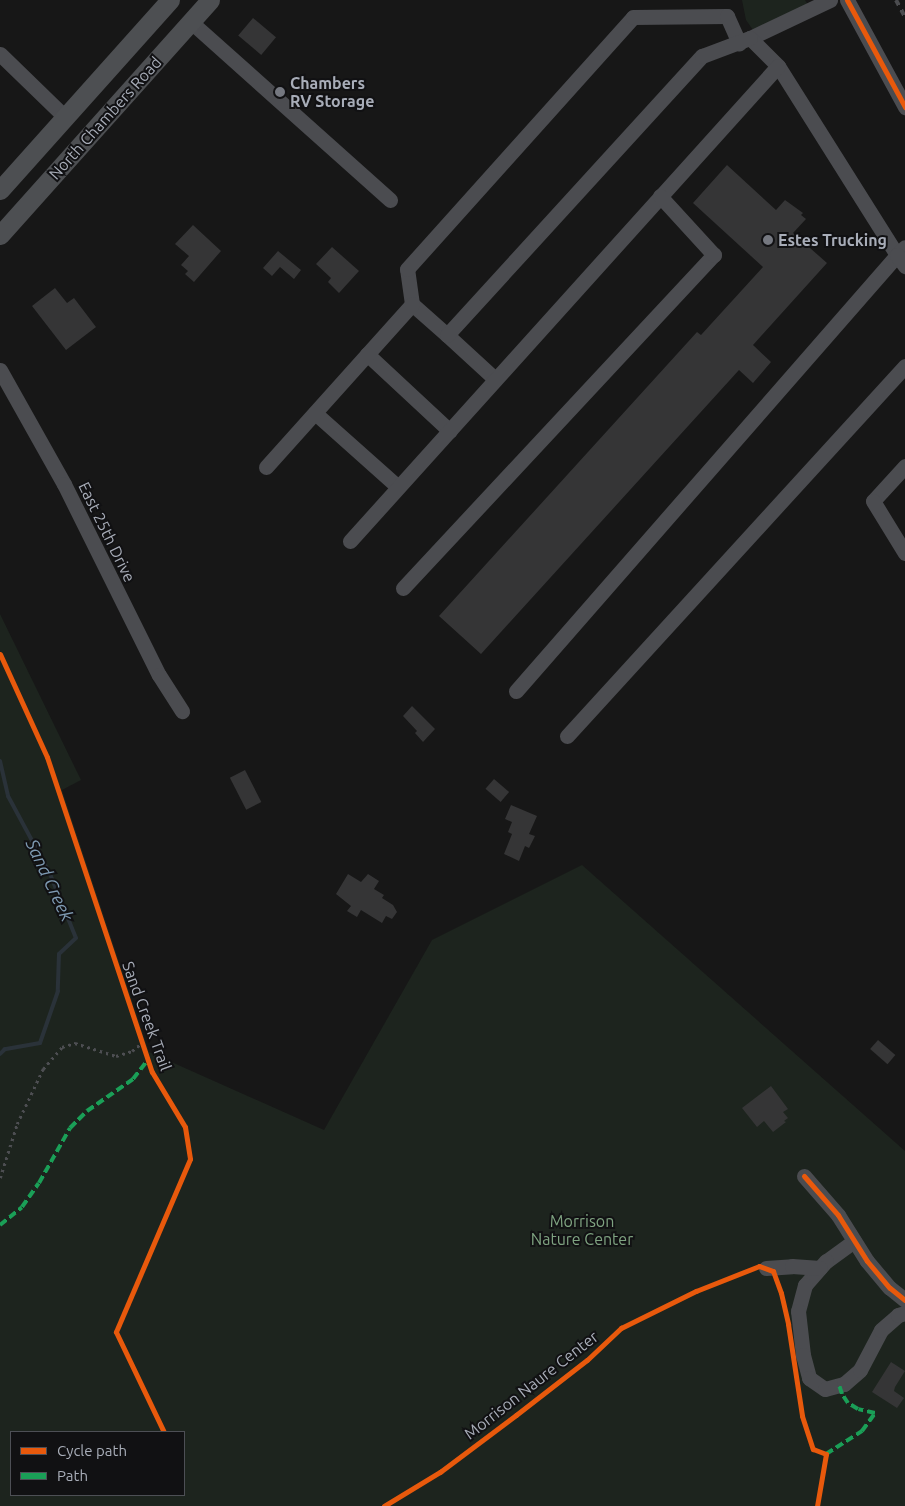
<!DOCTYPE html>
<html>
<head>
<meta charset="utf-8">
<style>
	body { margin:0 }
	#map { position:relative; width:905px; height:1506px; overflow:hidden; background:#171717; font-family:Ubuntu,sans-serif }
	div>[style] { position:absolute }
	.green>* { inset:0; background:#1d241e }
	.stream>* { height:4px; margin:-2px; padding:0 2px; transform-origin:2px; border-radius:2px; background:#2a3239 }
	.building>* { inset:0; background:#353536; transform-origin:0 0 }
	.path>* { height:2.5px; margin-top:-1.25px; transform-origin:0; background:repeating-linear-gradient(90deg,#4d4e52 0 2.5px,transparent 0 6.5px) }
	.minor>* { height:15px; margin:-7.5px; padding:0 7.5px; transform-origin:7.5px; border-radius:7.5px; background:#4b4c50 }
	.major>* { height:19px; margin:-9.5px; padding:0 9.5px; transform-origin:9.5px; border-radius:9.5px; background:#4d4f52 }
	.rail>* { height:4px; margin-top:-2px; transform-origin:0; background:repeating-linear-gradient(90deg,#4b4c4f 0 6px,transparent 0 11px) }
	.quiet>* { height:4px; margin-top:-2px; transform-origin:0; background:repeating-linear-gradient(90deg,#1a9f57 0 8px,transparent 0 12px) }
	.cycleway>* { height:5px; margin:-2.5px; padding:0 2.5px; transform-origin:2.5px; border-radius:2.5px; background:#e8590c }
	.dots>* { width:14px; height:14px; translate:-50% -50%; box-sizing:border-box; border:2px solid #111113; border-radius:50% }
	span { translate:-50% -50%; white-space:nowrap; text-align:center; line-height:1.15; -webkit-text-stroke:4px #111113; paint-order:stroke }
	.poi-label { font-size:16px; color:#a8adb8; font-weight:700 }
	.left { translate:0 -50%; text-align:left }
	.street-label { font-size:16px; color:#a8adb8 }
	.park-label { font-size:16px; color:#7fa381 }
	.water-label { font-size:18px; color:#7f9bb3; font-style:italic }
	.legend { position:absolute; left:10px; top:1431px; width:175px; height:65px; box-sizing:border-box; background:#111113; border:1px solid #4d4f55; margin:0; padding:6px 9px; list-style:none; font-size:15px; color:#a8adb8 }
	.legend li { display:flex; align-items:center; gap:10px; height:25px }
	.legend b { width:25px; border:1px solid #4d4f55 }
</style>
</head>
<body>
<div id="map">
	<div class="green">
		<i style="clip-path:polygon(742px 0,805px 0,808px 5px,753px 30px,746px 20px)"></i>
		<i style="clip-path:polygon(evenodd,0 614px,81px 780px,62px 790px,149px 1052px,324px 1130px,432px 940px,582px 865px,905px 1151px,905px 1506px,0 1506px,0 614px,11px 1432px,184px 1432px,184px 1495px,11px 1495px,11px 1432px)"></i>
	</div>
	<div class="stream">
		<i style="left:0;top:761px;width:36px;rotate:77deg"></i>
		<i style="left:8px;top:796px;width:89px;rotate:61.7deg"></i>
		<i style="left:50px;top:874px;width:69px;rotate:67.9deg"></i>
		<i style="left:76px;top:938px;width:23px;rotate:137deg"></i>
		<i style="left:59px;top:954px;width:37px;rotate:92deg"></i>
		<i style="left:58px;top:991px;width:55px;rotate:109.1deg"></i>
		<i style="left:40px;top:1043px;width:36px;rotate:170deg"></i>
		<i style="left:5px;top:1049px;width:7px;rotate:135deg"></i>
	</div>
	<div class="building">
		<i style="left:253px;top:18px;width:30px;height:23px;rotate:40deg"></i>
		<i style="clip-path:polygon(727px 165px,776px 210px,785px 200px,803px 213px,801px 215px,806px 219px,793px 233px,827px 263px,753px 345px,771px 362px,753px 383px,739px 370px,481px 654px,439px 616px,697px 332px,701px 335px,763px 267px,693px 203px)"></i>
		<i style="clip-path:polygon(193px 225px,221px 251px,194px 282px,185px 274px,188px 271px,181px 265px,189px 256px,175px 244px)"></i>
		<i style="clip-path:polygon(332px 247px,359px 271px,339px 293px,328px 282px,331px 278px,316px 264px)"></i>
		<i style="clip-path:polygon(278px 251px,301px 270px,294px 279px,280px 267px,272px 276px,263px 268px)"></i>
		<i style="clip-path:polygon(55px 288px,67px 303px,74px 298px,96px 327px,66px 350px,32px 306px)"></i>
		<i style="clip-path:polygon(412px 706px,435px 729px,423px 742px,415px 733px,417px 731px,403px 716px)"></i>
		<i style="left:245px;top:770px;width:36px;height:17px;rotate:63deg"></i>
		<i style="left:494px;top:779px;width:20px;height:13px;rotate:41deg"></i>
		<i style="clip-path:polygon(511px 805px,537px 816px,529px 834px,535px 836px,529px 848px,525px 846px,519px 861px,504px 854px,512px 834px,508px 832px,512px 822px,505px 819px)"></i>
		<i style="clip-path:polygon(348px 874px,361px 882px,368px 874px,379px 881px,374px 889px,384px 895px,382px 898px,393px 905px,397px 912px,392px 919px,386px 916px,382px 923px,361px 910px,357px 917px,347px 911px,351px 906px,336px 894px)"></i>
		<i style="left:878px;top:1040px;width:23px;height:12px;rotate:41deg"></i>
		<i style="clip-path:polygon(771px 1086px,788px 1109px,783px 1112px,788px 1118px,784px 1121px,786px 1122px,773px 1132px,764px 1121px,757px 1127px,742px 1108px)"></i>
		<i style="clip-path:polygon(891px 1362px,905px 1371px,895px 1387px,894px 1391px,904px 1398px,897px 1408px,872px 1392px)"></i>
	</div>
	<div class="path">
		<i style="left:0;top:1178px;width:57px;rotate:-72.5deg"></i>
		<i style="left:17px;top:1124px;width:61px;rotate:-64.7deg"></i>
		<i style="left:43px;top:1069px;width:29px;rotate:-49deg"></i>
		<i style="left:62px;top:1047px;width:14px;rotate:-17deg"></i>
		<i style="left:75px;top:1043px;width:43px;rotate:17.6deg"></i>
		<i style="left:116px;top:1056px;width:17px;rotate:-17deg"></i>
		<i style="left:132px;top:1051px;width:13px;rotate:-39deg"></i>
	</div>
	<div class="minor">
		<i style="left:830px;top:0;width:89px;rotate:154.6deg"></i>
		<i style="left:750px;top:38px;width:40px;rotate:45deg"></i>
		<i style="left:778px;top:66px;width:223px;rotate:57.8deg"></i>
		<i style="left:897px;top:255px;width:11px;rotate:-45deg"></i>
		<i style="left:847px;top:0;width:122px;rotate:61.5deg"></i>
		<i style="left:191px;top:22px;width:267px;rotate:41.8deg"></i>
		<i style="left:0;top:54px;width:91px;rotate:44.1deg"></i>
		<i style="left:447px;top:335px;width:47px;rotate:-138.5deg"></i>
		<i style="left:412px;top:304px;width:35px;rotate:-98deg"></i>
		<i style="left:407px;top:269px;width:338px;rotate:-48.1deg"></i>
		<i style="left:633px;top:17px;width:94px;rotate:-0.6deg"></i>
		<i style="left:727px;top:16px;width:30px;rotate:66deg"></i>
		<i style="left:367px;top:354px;width:113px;rotate:42.9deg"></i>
		<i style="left:0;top:370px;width:131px;rotate:60.7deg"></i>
		<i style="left:64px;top:484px;width:213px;rotate:63.6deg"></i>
		<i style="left:159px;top:675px;width:43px;rotate:57.4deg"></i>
		<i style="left:495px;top:379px;width:65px;rotate:-137.5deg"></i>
		<i style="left:447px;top:335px;width:378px;rotate:-47.6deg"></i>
		<i style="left:702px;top:56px;width:51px;rotate:-20.6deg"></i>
		<i style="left:315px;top:413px;width:111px;rotate:41.7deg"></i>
		<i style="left:905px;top:466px;width:47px;rotate:132.4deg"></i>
		<i style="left:873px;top:501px;width:61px;rotate:58.4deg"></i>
		<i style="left:266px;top:467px;width:219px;rotate:-48.1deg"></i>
		<i style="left:350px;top:541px;width:639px;rotate:-47.98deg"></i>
		<i style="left:403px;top:588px;width:456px;rotate:-47deg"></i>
		<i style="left:714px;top:255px;width:80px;rotate:-132.5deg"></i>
		<i style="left:516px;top:691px;width:579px;rotate:-48.85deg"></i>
		<i style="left:897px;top:255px;width:14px;rotate:54deg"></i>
		<i style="left:567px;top:736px;width:501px;rotate:-47.59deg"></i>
		<i style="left:804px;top:1176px;width:52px;rotate:48.9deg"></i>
		<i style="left:838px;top:1215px;width:54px;rotate:57.8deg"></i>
		<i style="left:867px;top:1261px;width:35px;rotate:50deg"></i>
		<i style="left:890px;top:1288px;width:19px;rotate:39deg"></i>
		<i style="left:854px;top:1241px;width:34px;rotate:144deg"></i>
		<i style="left:826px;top:1261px;width:32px;rotate:131deg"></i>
		<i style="left:805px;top:1285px;width:27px;rotate:105deg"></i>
		<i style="left:798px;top:1311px;width:44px;rotate:83.5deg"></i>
		<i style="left:803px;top:1355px;width:24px;rotate:75deg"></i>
		<i style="left:809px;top:1378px;width:19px;rotate:35deg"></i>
		<i style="left:825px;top:1389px;width:20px;rotate:-15deg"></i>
		<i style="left:844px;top:1384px;width:21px;rotate:-41deg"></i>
		<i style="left:860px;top:1370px;width:45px;rotate:-62.3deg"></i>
		<i style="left:881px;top:1330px;width:23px;rotate:-41deg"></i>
		<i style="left:898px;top:1315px;width:7px;rotate:-16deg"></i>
		<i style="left:766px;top:1268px;width:26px;rotate:-4deg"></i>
		<i style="left:792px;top:1266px;width:28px;rotate:4deg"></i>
	</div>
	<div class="major">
		<i style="left:0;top:190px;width:255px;rotate:-48.2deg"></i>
		<i style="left:0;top:235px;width:315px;rotate:-48.2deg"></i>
	</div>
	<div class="rail">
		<i style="left:896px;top:0;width:19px;rotate:62deg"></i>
	</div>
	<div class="quiet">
		<i style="left:0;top:1225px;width:28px;rotate:-39deg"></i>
		<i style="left:22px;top:1207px;width:29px;rotate:-55deg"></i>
		<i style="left:39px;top:1183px;width:63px;rotate:-60.6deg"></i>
		<i style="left:70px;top:1128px;width:24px;rotate:-45deg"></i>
		<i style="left:87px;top:1111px;width:56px;rotate:-34.8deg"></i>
		<i style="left:133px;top:1079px;width:24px;rotate:-52deg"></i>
		<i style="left:826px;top:1454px;width:43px;rotate:-32.6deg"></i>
		<i style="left:862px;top:1431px;width:22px;rotate:-54deg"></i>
		<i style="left:875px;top:1413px;width:17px;rotate:-167deg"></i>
		<i style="left:858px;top:1409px;width:12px;rotate:-149deg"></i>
		<i style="left:848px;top:1403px;width:11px;rotate:-124deg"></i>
		<i style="left:842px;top:1394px;width:9px;rotate:-108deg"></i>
	</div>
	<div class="cycleway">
		<i style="left:847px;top:0;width:122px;rotate:61.5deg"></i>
		<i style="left:0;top:654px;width:113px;rotate:65.5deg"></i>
		<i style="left:47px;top:757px;width:332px;rotate:71.6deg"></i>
		<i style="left:152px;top:1072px;width:64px;rotate:59deg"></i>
		<i style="left:185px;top:1127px;width:32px;rotate:81deg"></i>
		<i style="left:190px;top:1159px;width:188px;rotate:113.2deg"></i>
		<i style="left:116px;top:1332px;width:111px;rotate:64.4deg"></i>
		<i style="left:804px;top:1176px;width:52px;rotate:48.9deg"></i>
		<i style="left:838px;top:1215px;width:54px;rotate:57.8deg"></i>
		<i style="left:867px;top:1261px;width:35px;rotate:50deg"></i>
		<i style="left:890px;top:1288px;width:19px;rotate:39deg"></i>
		<i style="left:384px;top:1506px;width:66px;rotate:-31.3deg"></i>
		<i style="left:440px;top:1472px;width:95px;rotate:-36.9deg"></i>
		<i style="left:516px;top:1415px;width:90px;rotate:-37.8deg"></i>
		<i style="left:587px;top:1360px;width:47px;rotate:-43.3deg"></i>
		<i style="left:621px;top:1328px;width:84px;rotate:-26.3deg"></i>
		<i style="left:696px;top:1291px;width:68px;rotate:-21.6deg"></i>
		<i style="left:759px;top:1266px;width:15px;rotate:20deg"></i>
		<i style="left:773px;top:1271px;width:23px;rotate:70deg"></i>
		<i style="left:781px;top:1293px;width:32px;rotate:77deg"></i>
		<i style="left:788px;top:1324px;width:93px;rotate:81.3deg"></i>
		<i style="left:802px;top:1416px;width:35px;rotate:72deg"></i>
		<i style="left:813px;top:1449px;width:14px;rotate:21deg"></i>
		<i style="left:826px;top:1454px;width:53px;rotate:99.8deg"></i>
	</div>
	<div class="dots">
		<i style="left:280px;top:92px;background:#757880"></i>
		<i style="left:768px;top:240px;background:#757880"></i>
	</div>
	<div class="poi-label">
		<span class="left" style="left:290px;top:92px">Chambers<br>RV Storage</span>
		<span class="left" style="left:778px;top:240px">Estes Trucking</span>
	</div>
	<div class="street-label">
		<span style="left:105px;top:118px;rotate:-48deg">North Chambers Road</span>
		<span style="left:107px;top:532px;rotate:64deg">East 25th Drive</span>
		<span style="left:147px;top:1016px;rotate:70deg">Sand Creek Trail</span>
		<span style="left:531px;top:1385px;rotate:-38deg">Morrison Naure Center</span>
	</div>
	<div class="park-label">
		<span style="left:582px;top:1230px">Morrison<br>Nature Center</span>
	</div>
	<div class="water-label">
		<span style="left:50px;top:880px;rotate:65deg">Sand Creek</span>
	</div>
	<ul class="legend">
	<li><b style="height:6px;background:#e8590c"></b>Cycle path</li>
	<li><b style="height:6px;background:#1a9f57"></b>Path</li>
	</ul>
</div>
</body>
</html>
